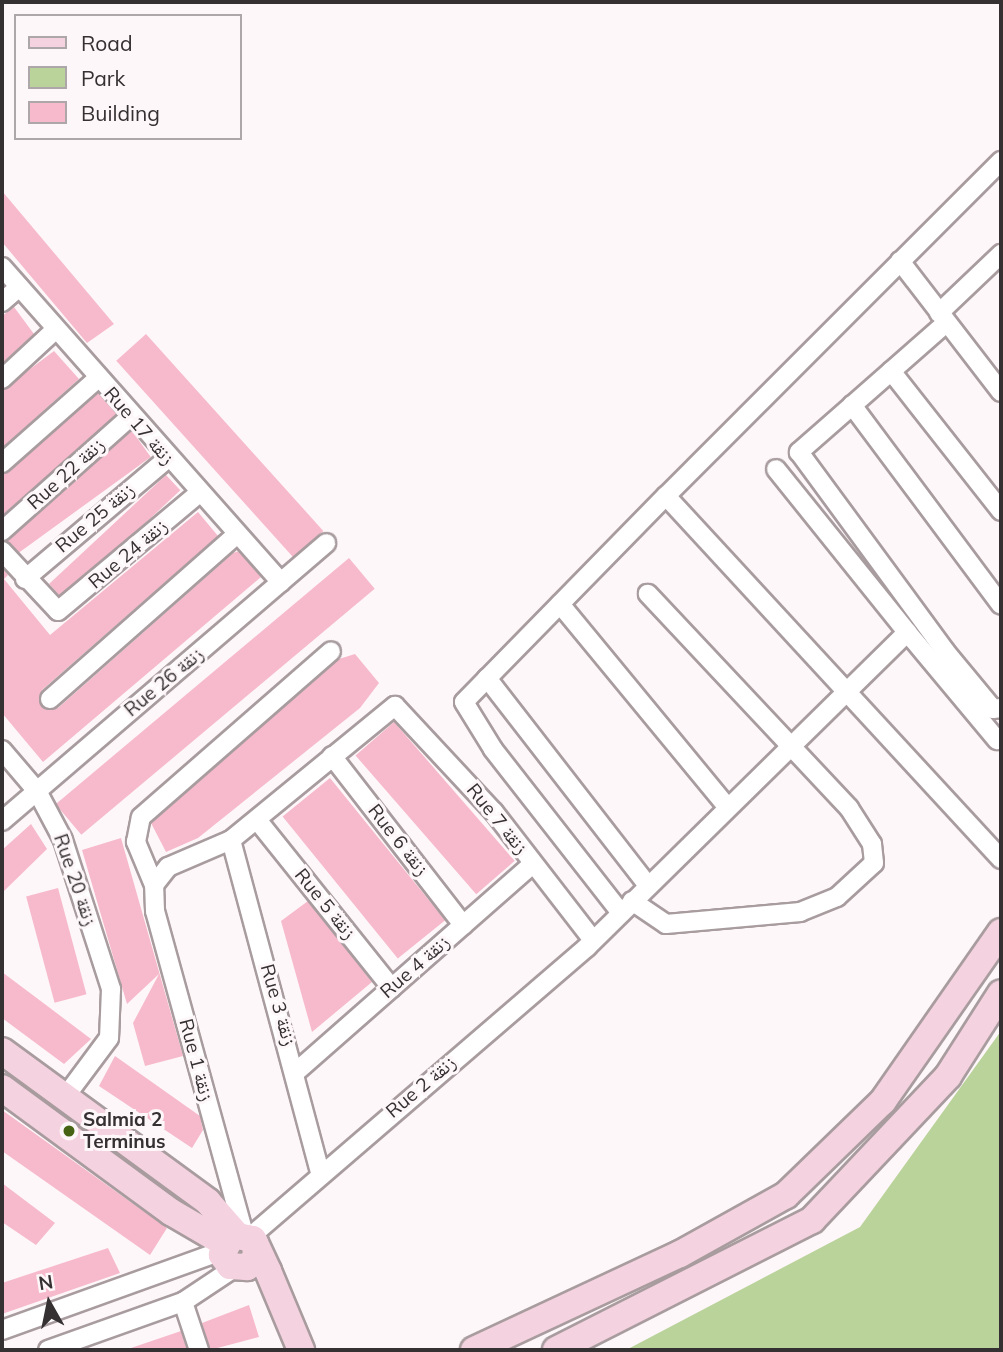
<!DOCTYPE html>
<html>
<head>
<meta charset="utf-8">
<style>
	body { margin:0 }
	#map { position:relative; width:1003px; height:1352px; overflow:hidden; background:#fef7f9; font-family:Mulish,"Noto Naskh Arabic",sans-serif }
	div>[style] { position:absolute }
	.green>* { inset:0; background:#bad39b }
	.building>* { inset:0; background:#f6bacc; transform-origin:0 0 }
	.roads { filter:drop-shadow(2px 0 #a89c9f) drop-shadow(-2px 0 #a89c9f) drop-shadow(0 2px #a89c9f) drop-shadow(0 -2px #a89c9f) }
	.street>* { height:18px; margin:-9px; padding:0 9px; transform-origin:9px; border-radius:9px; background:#fff }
	.secondary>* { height:26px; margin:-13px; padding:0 13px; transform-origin:13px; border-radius:13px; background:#f5d2df }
	.dots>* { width:19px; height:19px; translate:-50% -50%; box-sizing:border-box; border:4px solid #fef7f9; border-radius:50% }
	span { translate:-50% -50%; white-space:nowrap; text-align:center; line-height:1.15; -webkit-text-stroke:6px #fef7f9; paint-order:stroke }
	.street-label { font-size:19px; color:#353032 }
	.poi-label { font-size:19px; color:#353032; font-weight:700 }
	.left { translate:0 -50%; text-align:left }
	.frame { position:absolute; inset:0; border:4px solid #353032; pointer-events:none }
	.legend { position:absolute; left:14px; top:14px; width:228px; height:126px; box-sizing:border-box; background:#fef7f9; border:2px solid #aea7a9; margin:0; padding:9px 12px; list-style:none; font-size:21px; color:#353032 }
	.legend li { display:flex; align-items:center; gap:14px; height:35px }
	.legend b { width:35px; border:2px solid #aea7a9 }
	.north { position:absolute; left:14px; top:1268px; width:70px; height:70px; -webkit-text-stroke:5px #fef7f9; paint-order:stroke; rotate:351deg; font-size:19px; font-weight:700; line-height:28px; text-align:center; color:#353032 }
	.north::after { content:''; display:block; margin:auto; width:24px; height:32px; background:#353032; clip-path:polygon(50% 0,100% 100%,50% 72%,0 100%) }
</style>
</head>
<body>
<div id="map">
	<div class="green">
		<i style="clip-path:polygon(1001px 1031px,1001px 1350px,626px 1350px,860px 1227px)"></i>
	</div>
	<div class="building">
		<i style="clip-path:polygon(2px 191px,114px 324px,87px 343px,2px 242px)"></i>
		<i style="clip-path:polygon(14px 307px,34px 334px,2px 364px,2px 316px)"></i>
		<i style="left:146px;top:334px;width:265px;height:40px;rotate:48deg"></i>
		<i style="clip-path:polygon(54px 351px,79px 379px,2px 448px,2px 390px)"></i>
		<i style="clip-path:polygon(98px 393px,117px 414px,2px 516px,2px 474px)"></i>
		<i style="left:132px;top:431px;width:32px;height:167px;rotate:54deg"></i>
		<i style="left:166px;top:475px;width:21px;height:160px;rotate:47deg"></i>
		<i style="clip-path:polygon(198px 512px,218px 536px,42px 690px,42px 707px,58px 708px,233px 553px,239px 551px,261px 577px,43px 762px,2px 713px,2px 567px,8px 575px,4px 579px,50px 635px)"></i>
		<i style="left:349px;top:558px;width:40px;height:383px;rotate:50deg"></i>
		<i style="clip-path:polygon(355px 654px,379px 683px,360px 708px,198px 838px,166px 852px,151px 823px,339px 659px)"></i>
		<i style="left:394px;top:722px;width:184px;height:51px;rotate:49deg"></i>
		<i style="left:330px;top:778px;width:183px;height:61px;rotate:51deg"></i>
		<i style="clip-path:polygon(31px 824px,47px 849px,2px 893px,2px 850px)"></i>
		<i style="clip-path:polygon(121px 838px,183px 1056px,145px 1066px,133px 1023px,159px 974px,127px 1004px,82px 850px)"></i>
		<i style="left:58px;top:888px;width:110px;height:33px;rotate:75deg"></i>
		<i style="clip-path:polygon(308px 901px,372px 982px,312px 1032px,281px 921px)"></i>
		<i style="clip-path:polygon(2px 972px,46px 1005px,91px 1039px,64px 1064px,2px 1018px)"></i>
		<i style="clip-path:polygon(115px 1056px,200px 1116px,203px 1130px,192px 1148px,99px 1086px)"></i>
		<i style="clip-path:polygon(2px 1110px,167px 1228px,150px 1255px,2px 1151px)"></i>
		<i style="clip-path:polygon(2px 1183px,55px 1223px,36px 1245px,2px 1222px)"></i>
		<i style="clip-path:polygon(108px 1248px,120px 1273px,2px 1314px,2px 1283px)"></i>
		<i style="clip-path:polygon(249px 1305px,259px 1337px,210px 1350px,202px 1323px)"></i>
		<i style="clip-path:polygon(181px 1331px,187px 1350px,132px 1350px,131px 1348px)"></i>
	</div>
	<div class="roads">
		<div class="street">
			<i style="left:900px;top:261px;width:165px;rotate:52.4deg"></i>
			<i style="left:2px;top:267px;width:421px;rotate:48.5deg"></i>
			<i style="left:2px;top:302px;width:23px;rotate:-41deg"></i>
			<i style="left:939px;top:313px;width:86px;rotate:-43.6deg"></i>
			<i style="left:946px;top:323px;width:196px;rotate:138.7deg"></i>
			<i style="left:799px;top:452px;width:247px;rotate:53.7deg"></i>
			<i style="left:945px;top:651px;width:75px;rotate:50.4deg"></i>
			<i style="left:993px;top:709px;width:8px;rotate:-7deg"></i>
			<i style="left:891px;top:371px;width:178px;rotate:51.8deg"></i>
			<i style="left:2px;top:379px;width:72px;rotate:-42.8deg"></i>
			<i style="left:852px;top:405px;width:249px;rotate:53.3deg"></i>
			<i style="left:2px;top:463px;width:128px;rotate:-41.5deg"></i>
			<i style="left:666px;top:496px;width:474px;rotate:-45deg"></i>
			<i style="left:2px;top:531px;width:173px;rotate:-41.7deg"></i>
			<i style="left:2px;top:551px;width:82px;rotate:47deg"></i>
			<i style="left:58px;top:611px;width:184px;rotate:-39.9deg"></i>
			<i style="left:25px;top:579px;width:186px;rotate:-40.2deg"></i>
			<i style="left:560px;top:604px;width:259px;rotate:50.5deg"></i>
			<i style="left:907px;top:632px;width:141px;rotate:50.2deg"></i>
			<i style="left:487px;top:678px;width:261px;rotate:52.2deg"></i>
			<i style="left:50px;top:699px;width:248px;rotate:-41.4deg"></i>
			<i style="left:2px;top:750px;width:54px;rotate:49.5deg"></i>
			<i style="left:37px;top:791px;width:55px;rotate:62deg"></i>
			<i style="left:63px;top:840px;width:157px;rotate:72.1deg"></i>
			<i style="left:111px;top:989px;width:49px;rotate:92.3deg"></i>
			<i style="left:109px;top:1038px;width:74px;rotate:126.7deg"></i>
			<i style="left:332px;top:756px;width:214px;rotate:52.2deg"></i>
			<i style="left:2px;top:821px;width:427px;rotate:-40.6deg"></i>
			<i style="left:258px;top:821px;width:214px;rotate:51.3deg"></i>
			<i style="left:231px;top:840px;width:343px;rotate:75deg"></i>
			<i style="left:154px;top:885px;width:47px;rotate:-112.7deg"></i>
			<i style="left:136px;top:842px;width:25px;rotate:-79deg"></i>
			<i style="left:141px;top:817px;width:252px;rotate:-41.1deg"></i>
			<i style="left:632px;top:901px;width:41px;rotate:34.1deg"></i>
			<i style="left:666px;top:924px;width:135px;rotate:-5.1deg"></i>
			<i style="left:800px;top:912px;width:40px;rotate:-22deg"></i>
			<i style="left:837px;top:897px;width:50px;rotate:-42.6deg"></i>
			<i style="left:874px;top:863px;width:19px;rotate:-96deg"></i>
			<i style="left:872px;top:844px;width:43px;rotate:-122.6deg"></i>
			<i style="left:849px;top:808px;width:294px;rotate:-133.2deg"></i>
			<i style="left:621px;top:913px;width:208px;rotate:-128deg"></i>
			<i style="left:493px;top:749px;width:55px;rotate:-121.7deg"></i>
			<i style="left:464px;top:702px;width:289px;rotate:-45.6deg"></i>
			<i style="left:666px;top:496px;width:494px;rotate:47.3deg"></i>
			<i style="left:297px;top:1071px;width:314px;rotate:-41.3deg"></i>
			<i style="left:244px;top:1234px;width:335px;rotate:-105.4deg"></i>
			<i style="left:155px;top:911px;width:26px;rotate:-92deg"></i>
			<i style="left:154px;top:885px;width:23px;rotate:-52deg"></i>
			<i style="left:168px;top:867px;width:69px;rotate:-23.2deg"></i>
			<i style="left:231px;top:840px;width:212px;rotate:-39.3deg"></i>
			<i style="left:395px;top:706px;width:145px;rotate:47deg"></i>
			<i style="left:494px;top:812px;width:160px;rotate:52.3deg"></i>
			<i style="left:250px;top:1237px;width:445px;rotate:-40.7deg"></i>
			<i style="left:587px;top:947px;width:449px;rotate:-44.5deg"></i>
			<i style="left:907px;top:632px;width:209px;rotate:-128.8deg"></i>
			<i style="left:183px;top:1302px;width:51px;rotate:71.6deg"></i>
			<i style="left:2px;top:1330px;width:234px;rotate:-19.8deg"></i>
			<i style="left:48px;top:1350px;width:143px;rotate:-19.6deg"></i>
			<i style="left:183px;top:1302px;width:61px;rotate:-33.7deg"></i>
		</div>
		<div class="secondary">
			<i style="left:2px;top:1051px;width:255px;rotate:36.2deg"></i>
			<i style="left:208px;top:1202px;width:43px;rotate:48.8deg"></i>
			<i style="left:2px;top:1088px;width:210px;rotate:36.3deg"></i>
			<i style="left:171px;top:1212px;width:61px;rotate:30.3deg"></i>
			<i style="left:255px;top:1243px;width:15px;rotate:86deg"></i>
			<i style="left:256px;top:1258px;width:13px;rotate:135deg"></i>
			<i style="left:247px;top:1267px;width:17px;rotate:-177deg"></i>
			<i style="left:230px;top:1266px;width:14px;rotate:-126deg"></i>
			<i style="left:222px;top:1255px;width:22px;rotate:-63deg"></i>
			<i style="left:232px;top:1235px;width:21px;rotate:11deg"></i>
			<i style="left:253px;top:1239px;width:4px;rotate:63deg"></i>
			<i style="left:255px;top:1243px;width:31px;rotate:65deg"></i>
			<i style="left:268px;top:1271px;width:86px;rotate:67.3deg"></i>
			<i style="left:474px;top:1350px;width:227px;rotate:-25deg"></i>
			<i style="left:680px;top:1254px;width:121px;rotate:-29.1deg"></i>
			<i style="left:786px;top:1195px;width:135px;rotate:-44.1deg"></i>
			<i style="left:883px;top:1101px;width:206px;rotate:-55.1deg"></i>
			<i style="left:556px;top:1350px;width:287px;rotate:-26.9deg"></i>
			<i style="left:812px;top:1220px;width:198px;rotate:-46.6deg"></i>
			<i style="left:948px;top:1076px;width:98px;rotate:-57.4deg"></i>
		</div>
	</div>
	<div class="dots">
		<i style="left:69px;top:1131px;background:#466213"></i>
	</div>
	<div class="street-label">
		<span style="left:139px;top:426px;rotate:49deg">Rue 17 زنقة</span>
		<span style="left:66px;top:474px;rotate:-42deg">Rue 22 زنقة</span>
		<span style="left:95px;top:518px;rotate:-40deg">Rue 25 زنقة</span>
		<span style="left:128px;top:554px;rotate:-40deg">Rue 24 زنقة</span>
		<span style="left:164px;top:682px;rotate:-40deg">Rue 26 زنقة</span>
		<span style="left:497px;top:819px;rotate:51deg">Rue 7 زنقة</span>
		<span style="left:398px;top:840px;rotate:52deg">Rue 6 زنقة</span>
		<span style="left:75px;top:880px;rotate:71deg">Rue 20 زنقة</span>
		<span style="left:325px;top:904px;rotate:51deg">Rue 5 زنقة</span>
		<span style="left:415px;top:967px;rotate:-41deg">Rue 4 زنقة</span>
		<span style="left:278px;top:1005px;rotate:74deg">Rue 3 زنقة</span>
		<span style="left:196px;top:1060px;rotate:75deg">Rue 1 زنقة</span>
		<span style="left:421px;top:1087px;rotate:-40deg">Rue 2 زنقة</span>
	</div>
	<div class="poi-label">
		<span class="left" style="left:83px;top:1131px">Salmia 2<br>Terminus</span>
	</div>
	<div class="frame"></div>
	<ul class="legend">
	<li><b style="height:9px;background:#f5d2df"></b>Road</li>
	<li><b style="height:19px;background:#bad39b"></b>Park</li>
	<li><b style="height:19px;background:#f6bacc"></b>Building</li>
	</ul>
	<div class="north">N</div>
</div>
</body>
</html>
